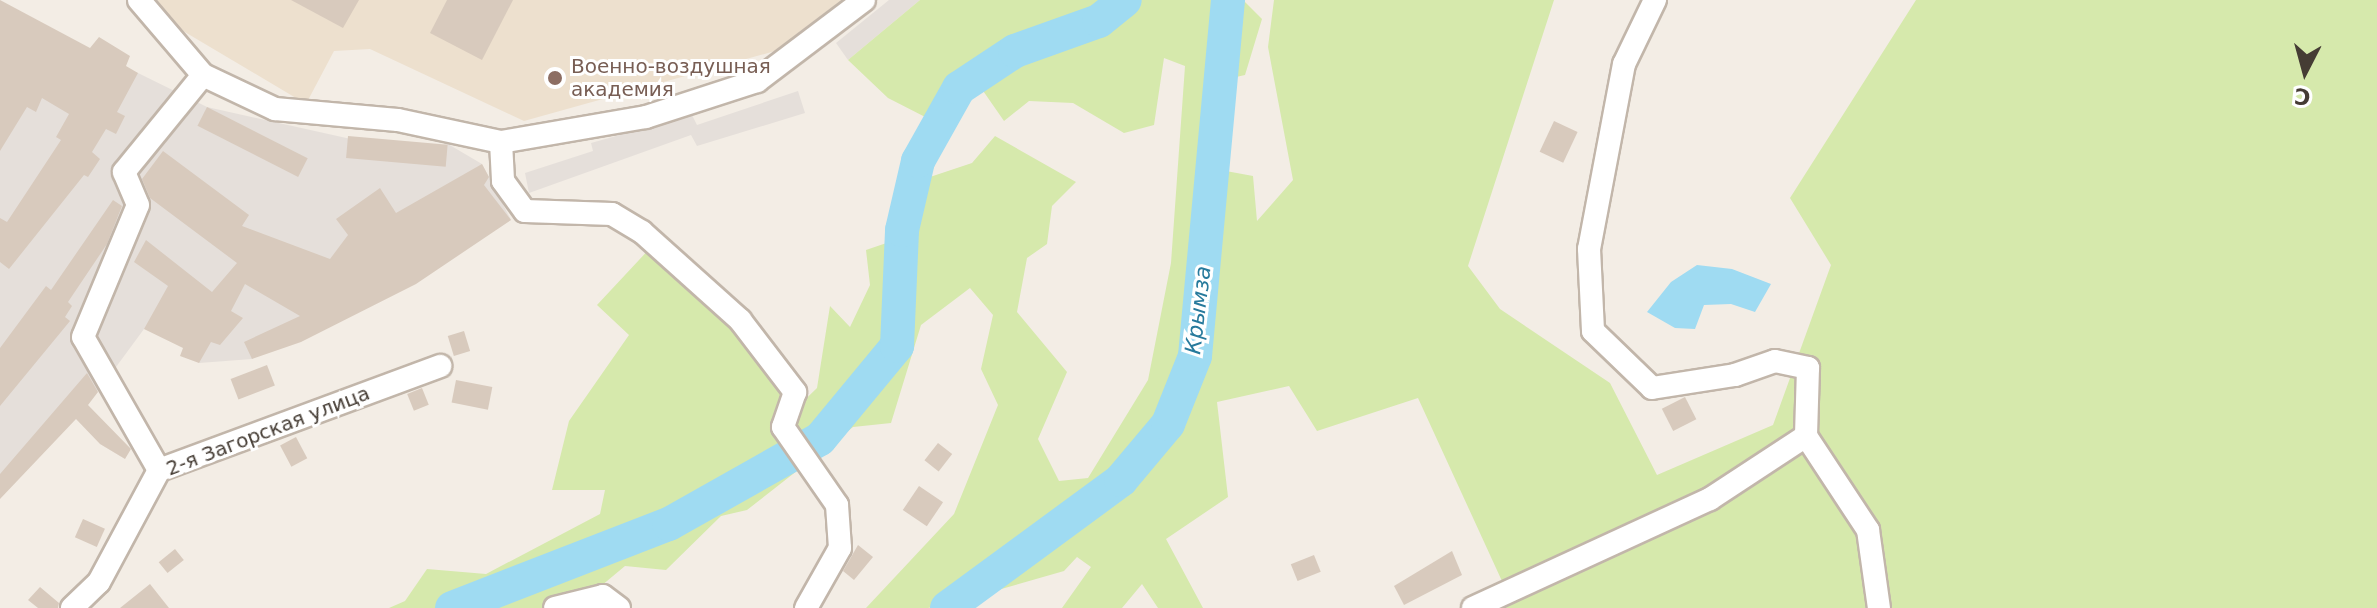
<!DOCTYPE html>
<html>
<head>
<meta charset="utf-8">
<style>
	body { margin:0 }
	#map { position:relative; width:2377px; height:608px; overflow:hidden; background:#f3ede5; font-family:"DejaVu Sans",sans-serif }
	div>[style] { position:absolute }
	.industrial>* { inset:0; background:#e5dfda }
	.education>* { inset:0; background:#ede0ce }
	.green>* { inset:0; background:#d6e9ac }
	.water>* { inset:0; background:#9fdbf2 }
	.river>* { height:34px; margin:-17px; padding:0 17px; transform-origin:17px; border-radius:17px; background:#9fdbf2 }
	.building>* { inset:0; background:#d8cabd; transform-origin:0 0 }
	.roads { filter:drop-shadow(2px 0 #c2b6aa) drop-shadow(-2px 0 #c2b6aa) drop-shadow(0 2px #c2b6aa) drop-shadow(0 -2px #c2b6aa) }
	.street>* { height:22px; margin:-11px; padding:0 11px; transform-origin:11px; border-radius:11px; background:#fff }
	.dots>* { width:22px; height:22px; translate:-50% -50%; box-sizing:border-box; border:4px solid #fff; border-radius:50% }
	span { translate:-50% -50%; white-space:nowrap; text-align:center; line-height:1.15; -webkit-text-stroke:6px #fff; paint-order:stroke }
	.education-label { font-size:20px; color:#785e54 }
	.left { translate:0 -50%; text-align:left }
	.street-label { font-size:20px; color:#453c34 }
	.water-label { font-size:22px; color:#277a9c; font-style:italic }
	.north { position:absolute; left:2265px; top:32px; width:80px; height:80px; -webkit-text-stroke:6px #fff; paint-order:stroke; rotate:186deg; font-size:22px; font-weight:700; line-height:32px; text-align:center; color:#453c34 }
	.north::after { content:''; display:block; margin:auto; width:28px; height:36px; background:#453c34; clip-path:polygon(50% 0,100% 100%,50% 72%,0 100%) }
</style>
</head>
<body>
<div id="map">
	<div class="industrial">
		<i style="clip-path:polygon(889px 0,920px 0,848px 60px,836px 43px)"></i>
		<i style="clip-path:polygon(0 10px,62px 48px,138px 73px,207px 107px,405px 151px,448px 144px,482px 164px,511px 220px,262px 347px,252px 359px,199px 363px,184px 334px,144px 329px,102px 386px,0 497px)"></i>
		<i style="clip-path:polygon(798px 91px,805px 113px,697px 146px,691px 135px,529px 193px,525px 173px,593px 151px,591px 143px,692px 115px,697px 125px)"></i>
	</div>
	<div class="education">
		<i style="clip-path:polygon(150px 0,844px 0,775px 51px,524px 121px,370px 49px,334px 51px,306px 104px,173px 25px)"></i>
	</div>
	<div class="green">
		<i style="clip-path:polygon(920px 0,1243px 0,1262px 19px,1245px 75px,1218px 81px,1199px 166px,1253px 176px,1257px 221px,1293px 180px,1268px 47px,1274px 0,1554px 0,1468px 266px,1500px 309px,1610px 383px,1657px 475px,1773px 425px,1831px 265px,1790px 198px,1916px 0,2377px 0,2377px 608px,1473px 608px,1507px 592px,1418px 398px,1317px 431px,1289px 386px,1217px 402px,1228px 497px,1166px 539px,1203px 608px,1158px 608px,1142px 584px,1122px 608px,1062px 608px,1091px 567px,1077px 557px,1064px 571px,963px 600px,928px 608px,866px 608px,954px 514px,998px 405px,981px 369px,993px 315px,970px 288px,921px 325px,891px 423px,853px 427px,747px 510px,721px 516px,666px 570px,625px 566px,583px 601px,566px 608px,389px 608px,405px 601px,427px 569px,486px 574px,600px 514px,605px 490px,552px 490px,569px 421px,629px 335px,597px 305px,653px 245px,785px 386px,782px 422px,817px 388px,830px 306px,850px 327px,870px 285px,866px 250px,904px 237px,909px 184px,972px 163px,995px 136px,1076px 182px,1052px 206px,1047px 244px,1027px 258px,1017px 312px,1067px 372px,1038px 439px,1059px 481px,1088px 478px,1148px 380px,1171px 263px,1185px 66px,1164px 58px,1154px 125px,1124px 133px,1073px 103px,1029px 101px,1004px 121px,979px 85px,933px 121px,888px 98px,848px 60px)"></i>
	</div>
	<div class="water">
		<i style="clip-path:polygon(1697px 265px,1732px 269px,1771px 284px,1755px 312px,1731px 304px,1704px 305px,1695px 329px,1675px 328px,1647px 312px,1671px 282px)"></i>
	</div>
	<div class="river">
		<i style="left:452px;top:608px;width:233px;rotate:-21.2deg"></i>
		<i style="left:669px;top:524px;width:173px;rotate:-29.4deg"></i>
		<i style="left:820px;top:439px;width:121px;rotate:-50.4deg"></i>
		<i style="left:897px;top:346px;width:116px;rotate:-87.5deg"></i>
		<i style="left:902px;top:230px;width:71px;rotate:-76.9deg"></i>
		<i style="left:918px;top:161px;width:84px;rotate:-60.7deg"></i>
		<i style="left:959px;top:88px;width:67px;rotate:-33.5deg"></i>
		<i style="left:1015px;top:51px;width:89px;rotate:-19.7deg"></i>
		<i style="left:1099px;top:21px;width:33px;rotate:-39deg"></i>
		<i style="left:947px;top:608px;width:216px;rotate:-36.3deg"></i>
		<i style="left:1121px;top:480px;width:73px;rotate:-50deg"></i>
		<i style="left:1168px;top:424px;width:73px;rotate:-68.3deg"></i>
		<i style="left:1195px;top:356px;width:358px;rotate:-84.7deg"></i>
	</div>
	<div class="building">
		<i style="clip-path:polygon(0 0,90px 48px,99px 37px,130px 56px,126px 66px,138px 73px,117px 112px,125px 116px,116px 134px,106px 129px,92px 152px,100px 159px,88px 177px,84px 175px,9px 269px,0 262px,0 218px,7px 222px,61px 140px,56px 137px,69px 114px,42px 98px,36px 112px,27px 107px,0 151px)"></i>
		<i style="clip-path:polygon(291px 0,359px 0,343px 28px)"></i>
		<i style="clip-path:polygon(447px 0,513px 0,482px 60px,430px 33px)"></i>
		<i style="left:207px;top:107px;width:113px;height:21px;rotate:27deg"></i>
		<i style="left:1554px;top:121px;width:26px;height:34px;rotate:25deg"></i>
		<i style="left:348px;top:136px;width:100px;height:22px;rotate:5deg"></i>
		<i style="clip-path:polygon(163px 151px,249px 215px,242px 226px,330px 259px,348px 235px,336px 219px,380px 188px,396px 213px,482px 164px,489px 177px,484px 185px,511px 220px,416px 284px,301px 342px,252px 359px,244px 342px,300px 316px,245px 284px,231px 311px,243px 318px,220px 345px,211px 342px,199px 363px,180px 356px,183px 348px,144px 329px,168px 286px,134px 262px,146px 240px,212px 292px,237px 263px,150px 198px,142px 179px)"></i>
		<i style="clip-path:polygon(113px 200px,122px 206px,107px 244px,68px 302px,72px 306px,65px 317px,70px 321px,0 406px,0 348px,46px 286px,51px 290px)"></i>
		<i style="left:464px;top:331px;width:21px;height:17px;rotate:73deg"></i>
		<i style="left:267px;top:365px;width:22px;height:39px;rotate:69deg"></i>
		<i style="clip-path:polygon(87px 373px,98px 392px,88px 405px,131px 449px,125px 459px,100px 444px,76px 419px,0 499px,0 474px)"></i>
		<i style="left:456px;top:380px;width:37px;height:23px;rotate:11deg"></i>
		<i style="left:422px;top:388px;width:18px;height:16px;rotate:68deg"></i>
		<i style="left:1685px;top:397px;width:25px;height:26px;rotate:63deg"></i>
		<i style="left:296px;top:437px;width:24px;height:18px;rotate:62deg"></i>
		<i style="left:938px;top:443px;width:18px;height:22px;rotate:38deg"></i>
		<i style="left:919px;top:486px;width:29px;height:29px;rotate:34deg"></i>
		<i style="left:83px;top:519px;width:24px;height:20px;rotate:24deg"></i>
		<i style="clip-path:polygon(858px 545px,873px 557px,854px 580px,843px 571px)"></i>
		<i style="left:175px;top:549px;width:14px;height:21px;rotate:51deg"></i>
		<i style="clip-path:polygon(1452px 551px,1462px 575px,1404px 605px,1394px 586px)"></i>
		<i style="left:1314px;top:555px;width:18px;height:25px;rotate:68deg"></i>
		<i style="clip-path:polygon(150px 584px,169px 608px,120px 608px)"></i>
		<i style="clip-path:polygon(40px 587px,59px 603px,58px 608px,38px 608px,28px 600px)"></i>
	</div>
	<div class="roads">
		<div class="street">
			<i style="left:139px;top:0;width:99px;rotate:49.5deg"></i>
			<i style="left:203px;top:75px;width:80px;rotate:25.3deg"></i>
			<i style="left:275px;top:109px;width:123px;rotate:5.1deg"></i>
			<i style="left:398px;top:120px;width:105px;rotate:12.1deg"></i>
			<i style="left:501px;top:142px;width:147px;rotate:-9.8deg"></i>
			<i style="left:646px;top:117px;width:117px;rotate:-18deg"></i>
			<i style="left:757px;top:81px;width:134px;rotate:-37.1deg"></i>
			<i style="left:1655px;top:0;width:71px;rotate:115.8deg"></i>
			<i style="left:1624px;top:64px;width:188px;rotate:100.7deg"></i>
			<i style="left:1589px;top:249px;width:82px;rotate:87.2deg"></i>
			<i style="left:1593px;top:331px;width:82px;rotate:44deg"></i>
			<i style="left:1652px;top:388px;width:84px;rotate:-8.9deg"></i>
			<i style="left:1735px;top:375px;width:42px;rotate:-19.3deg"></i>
			<i style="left:1775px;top:361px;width:34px;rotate:12deg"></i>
			<i style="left:1808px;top:368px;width:68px;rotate:91.7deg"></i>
			<i style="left:1806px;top:436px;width:113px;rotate:56.6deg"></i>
			<i style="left:1868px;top:530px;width:79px;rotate:82deg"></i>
			<i style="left:501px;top:142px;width:39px;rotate:87deg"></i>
			<i style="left:503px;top:181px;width:37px;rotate:54deg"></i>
			<i style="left:525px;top:211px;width:87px;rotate:2deg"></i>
			<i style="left:612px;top:214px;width:35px;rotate:31deg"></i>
			<i style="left:642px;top:232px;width:132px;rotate:41.9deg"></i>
			<i style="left:740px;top:320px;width:91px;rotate:52.6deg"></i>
			<i style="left:795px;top:392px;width:37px;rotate:109deg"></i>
			<i style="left:783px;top:427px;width:95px;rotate:55.3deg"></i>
			<i style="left:837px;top:505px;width:43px;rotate:86deg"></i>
			<i style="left:840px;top:548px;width:69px;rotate:119.5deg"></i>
			<i style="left:159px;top:470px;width:153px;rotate:-119.7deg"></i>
			<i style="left:83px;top:337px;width:143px;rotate:-67.4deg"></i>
			<i style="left:138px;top:205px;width:36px;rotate:-113deg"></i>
			<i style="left:124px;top:172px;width:125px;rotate:-50.8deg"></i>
			<i style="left:72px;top:608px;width:37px;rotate:-44deg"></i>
			<i style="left:99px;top:582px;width:127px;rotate:-61.8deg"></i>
			<i style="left:159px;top:470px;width:300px;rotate:-20.3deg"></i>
			<i style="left:555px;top:608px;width:49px;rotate:-14deg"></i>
			<i style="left:603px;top:596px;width:20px;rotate:37deg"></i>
			<i style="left:1473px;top:608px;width:261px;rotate:-24.7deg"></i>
			<i style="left:1710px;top:499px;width:115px;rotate:-33.3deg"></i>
		</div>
	</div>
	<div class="dots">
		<i style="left:555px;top:78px;background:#8d6e63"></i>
	</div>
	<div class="education-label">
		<span class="left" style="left:571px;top:78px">Военно-воздушная<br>академия</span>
	</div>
	<div class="street-label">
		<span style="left:268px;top:431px;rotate:-21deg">2-я Загорская улица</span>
	</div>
	<div class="water-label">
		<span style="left:1198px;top:310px;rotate:-83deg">Крымза</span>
	</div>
	<div class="north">С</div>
</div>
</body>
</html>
